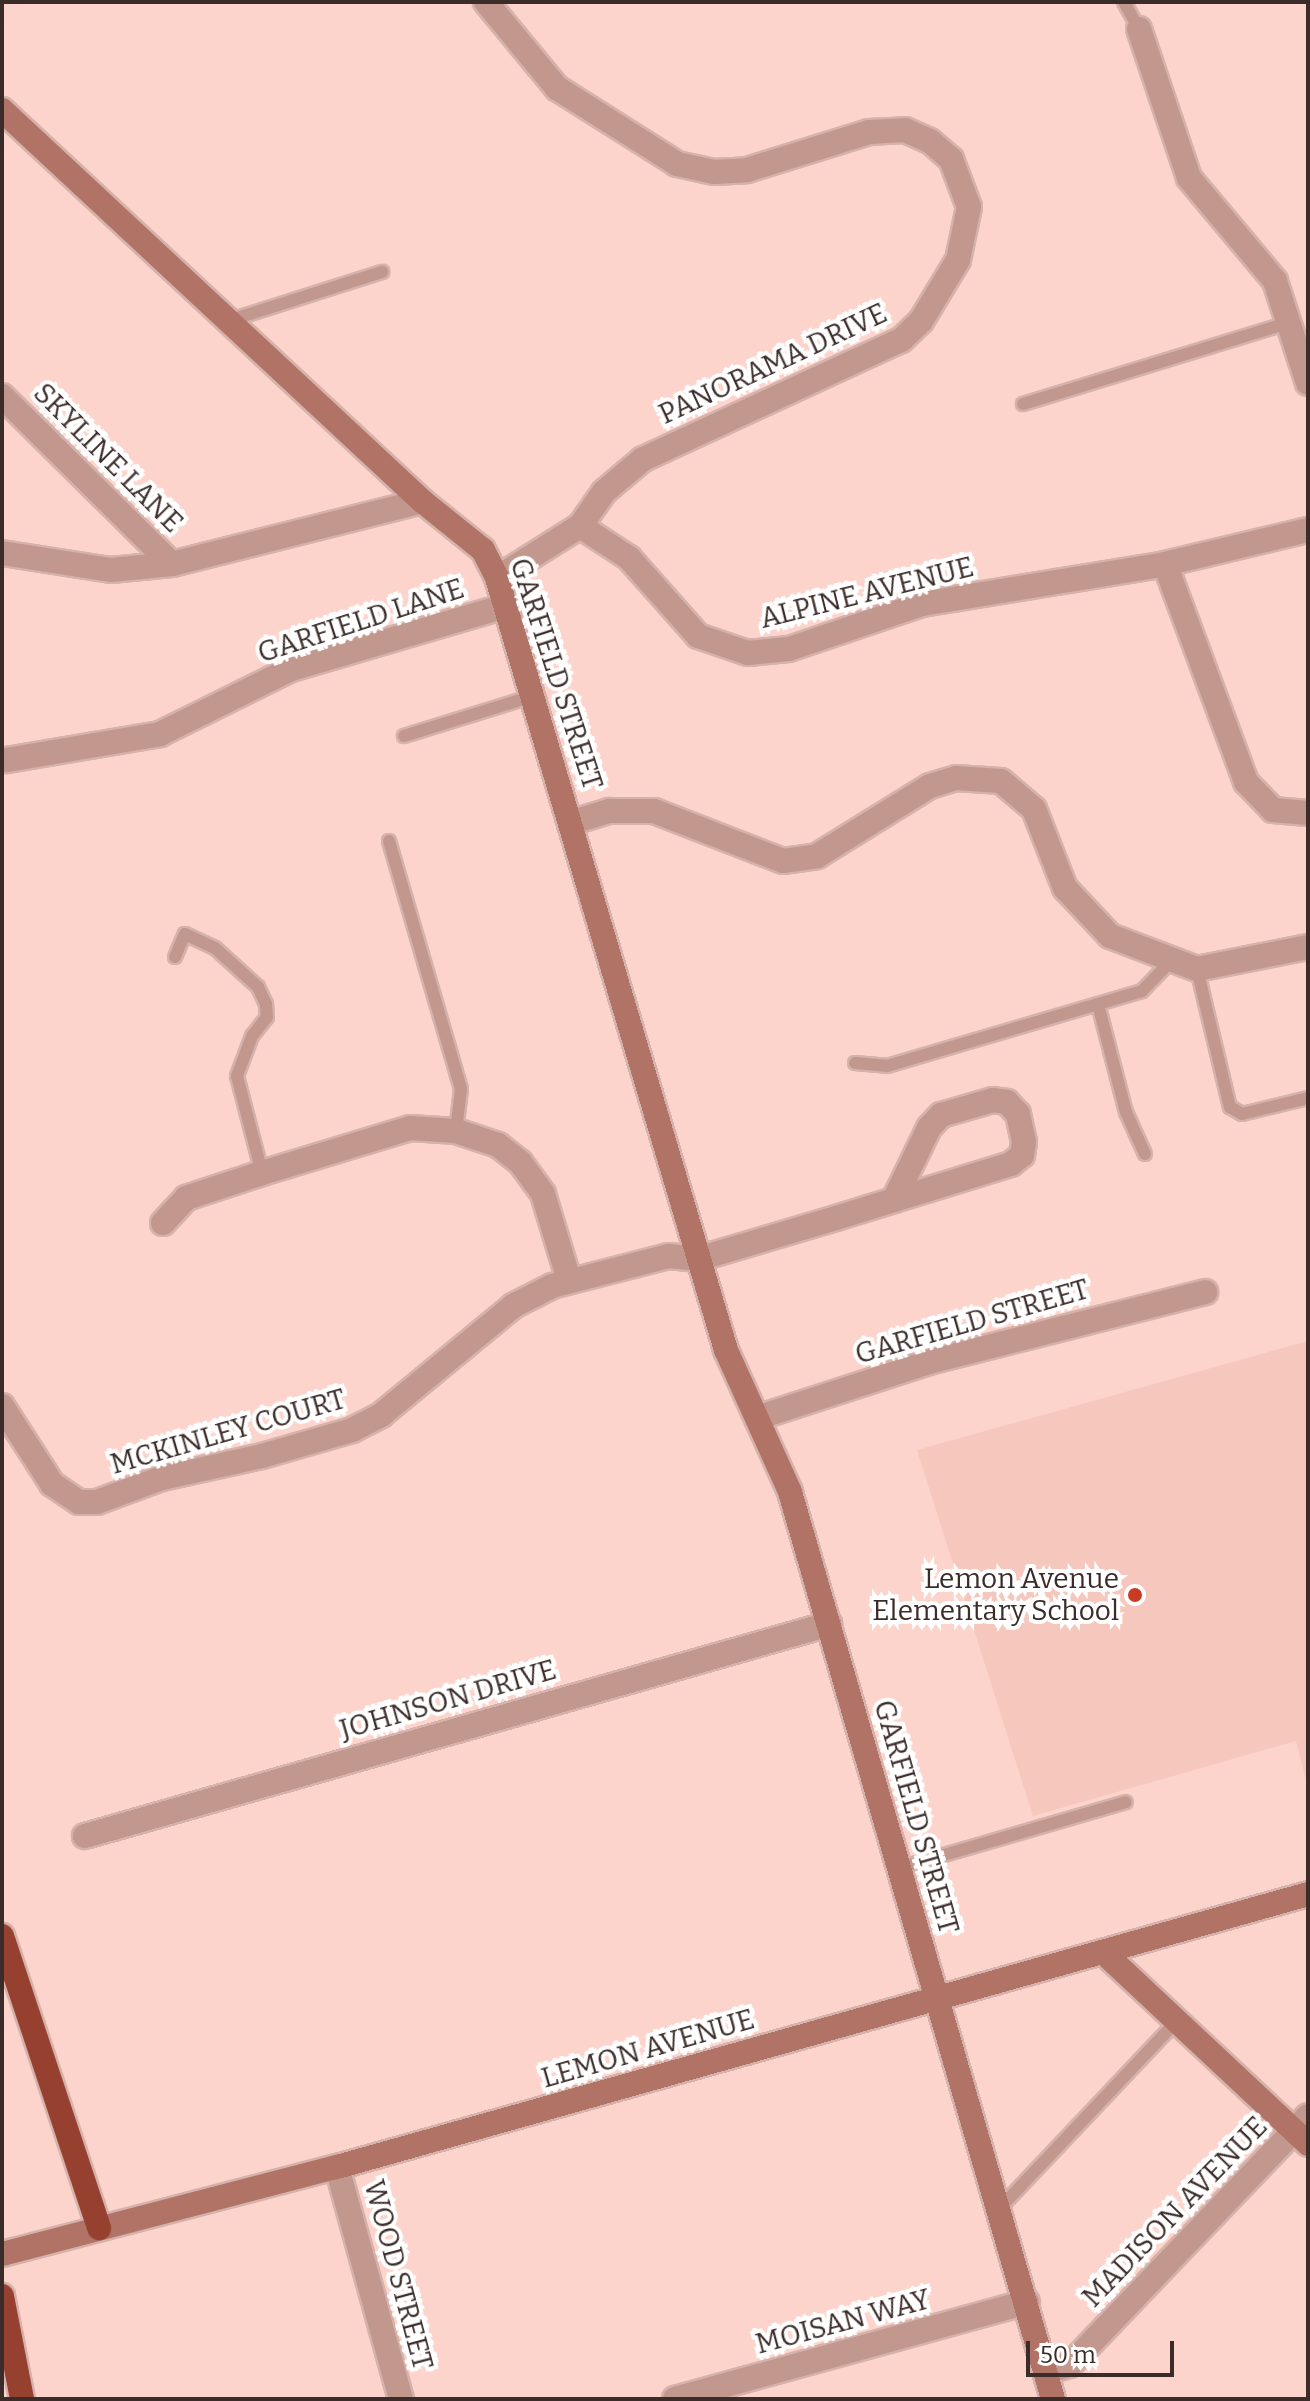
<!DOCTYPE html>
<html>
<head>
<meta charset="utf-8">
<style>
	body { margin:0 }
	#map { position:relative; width:1310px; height:2401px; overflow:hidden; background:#fcd4cb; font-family:Bitter,serif }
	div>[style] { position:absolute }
	.built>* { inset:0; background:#f6c7bd }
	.roads { filter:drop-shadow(2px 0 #d5b2ab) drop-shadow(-2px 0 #d5b2ab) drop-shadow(0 2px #d5b2ab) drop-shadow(0 -2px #d5b2ab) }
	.lane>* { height:12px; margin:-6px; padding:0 6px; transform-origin:6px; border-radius:6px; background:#c2978e }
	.street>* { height:24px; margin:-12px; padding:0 12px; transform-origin:12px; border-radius:12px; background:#c2978e }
	.secondary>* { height:24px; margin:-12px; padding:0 12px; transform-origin:12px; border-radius:12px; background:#b17366 }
	.highway>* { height:24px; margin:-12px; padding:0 12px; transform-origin:12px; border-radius:12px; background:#964030 }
	.dots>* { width:22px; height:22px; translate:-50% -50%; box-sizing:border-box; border:4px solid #fff; border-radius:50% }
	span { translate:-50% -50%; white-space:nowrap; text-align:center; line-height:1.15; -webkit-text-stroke:8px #fff; paint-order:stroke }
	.street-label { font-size:28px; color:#3b2c29 }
	.poi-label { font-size:28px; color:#3b2c29 }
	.right { translate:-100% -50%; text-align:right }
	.frame { position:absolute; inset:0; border:4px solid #3b2c29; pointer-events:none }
	.scale { position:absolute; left:1026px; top:2341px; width:148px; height:36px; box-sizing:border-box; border:4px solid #3b2c29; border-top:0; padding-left:10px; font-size:24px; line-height:28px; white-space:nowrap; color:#3b2c29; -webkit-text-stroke:6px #fff; paint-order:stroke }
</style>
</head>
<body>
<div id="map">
	<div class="built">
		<i style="clip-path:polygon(1308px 1341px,1308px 1788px,1296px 1741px,1033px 1816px,917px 1450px)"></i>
	</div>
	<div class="roads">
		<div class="lane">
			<i style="left:1124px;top:2px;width:31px;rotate:61deg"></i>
			<i style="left:228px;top:321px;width:162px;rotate:-17.7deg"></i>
			<i style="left:1023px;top:404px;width:281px;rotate:-17deg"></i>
			<i style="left:404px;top:736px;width:135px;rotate:-17.2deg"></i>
			<i style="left:389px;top:841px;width:258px;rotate:73.8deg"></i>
			<i style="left:461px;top:1089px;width:42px;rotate:96.8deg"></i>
			<i style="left:175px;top:957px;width:25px;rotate:-67deg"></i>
			<i style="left:185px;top:934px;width:33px;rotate:25deg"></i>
			<i style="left:215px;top:948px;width:58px;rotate:42.2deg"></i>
			<i style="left:258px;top:987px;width:19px;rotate:65deg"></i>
			<i style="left:266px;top:1004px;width:13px;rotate:86deg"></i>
			<i style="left:267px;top:1017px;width:24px;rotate:128deg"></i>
			<i style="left:252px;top:1036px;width:43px;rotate:110.6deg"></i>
			<i style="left:237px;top:1076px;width:100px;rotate:75.5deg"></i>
			<i style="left:1197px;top:969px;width:142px;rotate:76.6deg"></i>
			<i style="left:1230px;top:1107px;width:14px;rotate:30deg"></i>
			<i style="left:1242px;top:1114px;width:68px;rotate:-13.6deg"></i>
			<i style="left:1098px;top:1004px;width:112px;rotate:75.5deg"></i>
			<i style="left:1126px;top:1112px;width:46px;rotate:65.7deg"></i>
			<i style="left:855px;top:1063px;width:32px;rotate:5deg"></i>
			<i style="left:887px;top:1066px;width:266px;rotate:-16.4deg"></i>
			<i style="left:1142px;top:991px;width:40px;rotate:-46deg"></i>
			<i style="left:899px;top:1868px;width:236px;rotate:-16.2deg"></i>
			<i style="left:1000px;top:2208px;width:257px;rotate:-46.6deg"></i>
		</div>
		<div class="street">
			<i style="left:486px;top:2px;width:112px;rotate:50.5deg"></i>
			<i style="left:557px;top:88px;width:142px;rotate:32.3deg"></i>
			<i style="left:677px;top:164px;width:38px;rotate:12deg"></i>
			<i style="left:714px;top:172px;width:33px;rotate:-3deg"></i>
			<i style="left:747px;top:170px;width:128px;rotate:-17.3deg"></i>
			<i style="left:869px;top:132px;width:36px;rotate:-3deg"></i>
			<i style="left:905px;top:130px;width:27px;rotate:24deg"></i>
			<i style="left:930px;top:141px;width:28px;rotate:41deg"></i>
			<i style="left:951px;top:159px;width:51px;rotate:69.4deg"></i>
			<i style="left:969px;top:207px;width:54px;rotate:101.7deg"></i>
			<i style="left:958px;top:260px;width:71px;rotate:121.2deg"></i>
			<i style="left:921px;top:321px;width:28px;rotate:136deg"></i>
			<i style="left:901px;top:340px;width:284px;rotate:155.2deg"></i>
			<i style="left:643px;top:459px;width:51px;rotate:139.8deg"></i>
			<i style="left:604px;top:492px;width:42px;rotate:125.2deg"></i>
			<i style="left:580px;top:526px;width:98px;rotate:147.9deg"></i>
			<i style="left:1139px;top:29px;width:157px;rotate:71.4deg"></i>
			<i style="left:1189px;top:178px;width:134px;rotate:50.1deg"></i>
			<i style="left:1275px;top:281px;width:107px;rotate:72.1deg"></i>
			<i style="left:2px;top:396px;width:239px;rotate:44.7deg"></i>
			<i style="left:580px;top:526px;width:59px;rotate:33.1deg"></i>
			<i style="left:629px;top:558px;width:104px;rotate:48.5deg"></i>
			<i style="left:698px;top:636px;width:53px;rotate:18.8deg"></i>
			<i style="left:748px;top:653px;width:41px;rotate:-5.6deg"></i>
			<i style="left:789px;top:649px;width:140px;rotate:-18.7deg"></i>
			<i style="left:922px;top:604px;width:246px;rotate:-9.3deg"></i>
			<i style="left:1165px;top:564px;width:147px;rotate:-13.4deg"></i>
			<i style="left:2px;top:553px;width:110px;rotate:8.9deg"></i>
			<i style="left:111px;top:570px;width:61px;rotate:-5.6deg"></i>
			<i style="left:172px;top:564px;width:258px;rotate:-14.1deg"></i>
			<i style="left:1165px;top:564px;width:233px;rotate:69.6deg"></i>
			<i style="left:1246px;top:782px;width:39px;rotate:46deg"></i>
			<i style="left:1273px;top:810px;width:35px;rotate:5deg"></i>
			<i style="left:7px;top:760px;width:155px;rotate:-9.6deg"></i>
			<i style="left:160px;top:734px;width:146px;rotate:-26.4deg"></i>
			<i style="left:291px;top:669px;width:223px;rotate:-16.4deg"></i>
			<i style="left:573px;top:822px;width:38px;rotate:-17deg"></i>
			<i style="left:609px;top:811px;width:45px"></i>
			<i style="left:654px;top:811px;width:138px;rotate:21.2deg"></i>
			<i style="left:783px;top:861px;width:34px;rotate:-8deg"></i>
			<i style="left:817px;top:856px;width:133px;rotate:-31.8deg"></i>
			<i style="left:930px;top:786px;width:27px;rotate:-17deg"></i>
			<i style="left:956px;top:778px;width:45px;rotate:3.8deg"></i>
			<i style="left:1001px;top:781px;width:43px;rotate:40.3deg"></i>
			<i style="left:1034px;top:809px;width:85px;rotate:68.6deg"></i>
			<i style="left:1065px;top:888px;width:66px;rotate:46.8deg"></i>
			<i style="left:1110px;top:936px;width:93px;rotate:20.8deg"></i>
			<i style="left:1197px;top:969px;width:113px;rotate:-11.2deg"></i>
			<i style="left:163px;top:1223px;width:34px;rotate:-47deg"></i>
			<i style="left:186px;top:1198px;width:80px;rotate:-18.2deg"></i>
			<i style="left:262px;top:1173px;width:155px;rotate:-16.9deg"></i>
			<i style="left:410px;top:1128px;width:46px;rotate:3.7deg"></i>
			<i style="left:456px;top:1131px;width:44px;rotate:18.4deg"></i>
			<i style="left:498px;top:1145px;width:28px;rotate:38deg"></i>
			<i style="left:520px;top:1162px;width:39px;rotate:54deg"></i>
			<i style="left:543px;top:1194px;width:90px;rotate:73.2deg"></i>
			<i style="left:2px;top:1406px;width:93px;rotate:57.3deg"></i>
			<i style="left:52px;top:1484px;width:32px;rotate:34deg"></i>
			<i style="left:79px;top:1502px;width:18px"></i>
			<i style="left:97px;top:1502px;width:69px;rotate:-20.3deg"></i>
			<i style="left:162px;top:1478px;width:102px;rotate:-12.4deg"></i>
			<i style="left:262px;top:1456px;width:94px;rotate:-16.1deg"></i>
			<i style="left:352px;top:1430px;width:33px;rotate:-27deg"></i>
			<i style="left:381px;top:1415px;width:171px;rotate:-39.5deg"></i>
			<i style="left:513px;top:1306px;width:44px;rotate:-27.1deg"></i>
			<i style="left:552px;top:1286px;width:121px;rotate:-14.4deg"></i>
			<i style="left:669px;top:1256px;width:29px;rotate:6deg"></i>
			<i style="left:698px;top:1259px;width:144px;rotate:-16.5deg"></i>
			<i style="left:836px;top:1218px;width:61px;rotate:-17.2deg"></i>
			<i style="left:894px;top:1200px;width:122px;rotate:-17.1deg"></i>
			<i style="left:1011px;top:1164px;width:14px;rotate:-39deg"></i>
			<i style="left:1022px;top:1155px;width:13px;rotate:-81deg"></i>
			<i style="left:1024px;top:1142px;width:29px;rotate:-102deg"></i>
			<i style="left:1018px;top:1114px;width:16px;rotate:-133deg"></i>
			<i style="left:1007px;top:1102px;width:14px;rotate:-172deg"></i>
			<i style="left:993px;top:1100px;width:54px;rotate:163.9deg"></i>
			<i style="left:941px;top:1115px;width:18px;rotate:133deg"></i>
			<i style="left:929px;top:1128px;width:80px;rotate:115.9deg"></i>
			<i style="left:757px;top:1418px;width:181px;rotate:-18deg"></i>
			<i style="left:929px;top:1362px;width:285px;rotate:-14.2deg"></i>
			<i style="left:85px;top:1836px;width:774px;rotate:-15.9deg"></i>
			<i style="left:337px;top:2167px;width:241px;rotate:74.6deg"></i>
			<i style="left:1045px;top:2372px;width:26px;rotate:-16deg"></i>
			<i style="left:1070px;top:2365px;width:344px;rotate:-46.3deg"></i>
			<i style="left:675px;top:2399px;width:365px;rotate:-15.4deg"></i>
		</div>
		<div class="secondary">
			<i style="left:2px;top:110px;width:574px;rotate:42.95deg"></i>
			<i style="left:422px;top:501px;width:78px;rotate:38.8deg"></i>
			<i style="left:483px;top:550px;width:31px;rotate:63deg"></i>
			<i style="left:497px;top:578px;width:805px;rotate:73.48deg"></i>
			<i style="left:726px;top:1350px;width:156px;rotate:65.7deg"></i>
			<i style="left:790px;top:1492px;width:944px;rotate:73.83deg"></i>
			<i style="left:1103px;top:1952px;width:281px;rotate:43.1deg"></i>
			<i style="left:2px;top:2254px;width:346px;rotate:-14.6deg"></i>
			<i style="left:337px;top:2167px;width:1009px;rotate:-15.7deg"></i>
		</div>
		<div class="highway">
			<i style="left:2px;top:1936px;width:308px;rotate:71.6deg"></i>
			<i style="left:2px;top:2296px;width:105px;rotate:79deg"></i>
		</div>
	</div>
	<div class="dots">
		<i style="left:1135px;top:1595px;background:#c83c26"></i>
	</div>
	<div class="street-label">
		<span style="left:773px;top:364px;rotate:-25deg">PANORAMA DRIVE</span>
		<span style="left:108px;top:458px;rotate:45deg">SKYLINE LANE</span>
		<span style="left:867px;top:593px;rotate:-14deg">ALPINE AVENUE</span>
		<span style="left:361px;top:621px;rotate:-18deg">GARFIELD LANE</span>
		<span style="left:556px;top:674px;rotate:72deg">GARFIELD STREET</span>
		<span style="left:972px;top:1322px;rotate:-16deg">GARFIELD STREET</span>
		<span style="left:228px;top:1432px;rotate:-16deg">MCKINLEY COURT</span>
		<span style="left:448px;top:1700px;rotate:-16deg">JOHNSON DRIVE</span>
		<span style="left:916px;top:1817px;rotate:74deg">GARFIELD STREET</span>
		<span style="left:648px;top:2049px;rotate:-16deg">LEMON AVENUE</span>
		<span style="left:1175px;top:2212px;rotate:-46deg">MADISON AVENUE</span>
		<span style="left:398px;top:2275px;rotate:75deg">WOOD STREET</span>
		<span style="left:843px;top:2322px;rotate:-15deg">MOISAN WAY</span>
	</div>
	<div class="poi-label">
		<span class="right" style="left:1119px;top:1595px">Lemon Avenue<br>Elementary School</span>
	</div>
	<div class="frame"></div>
	<div class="scale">50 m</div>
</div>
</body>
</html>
